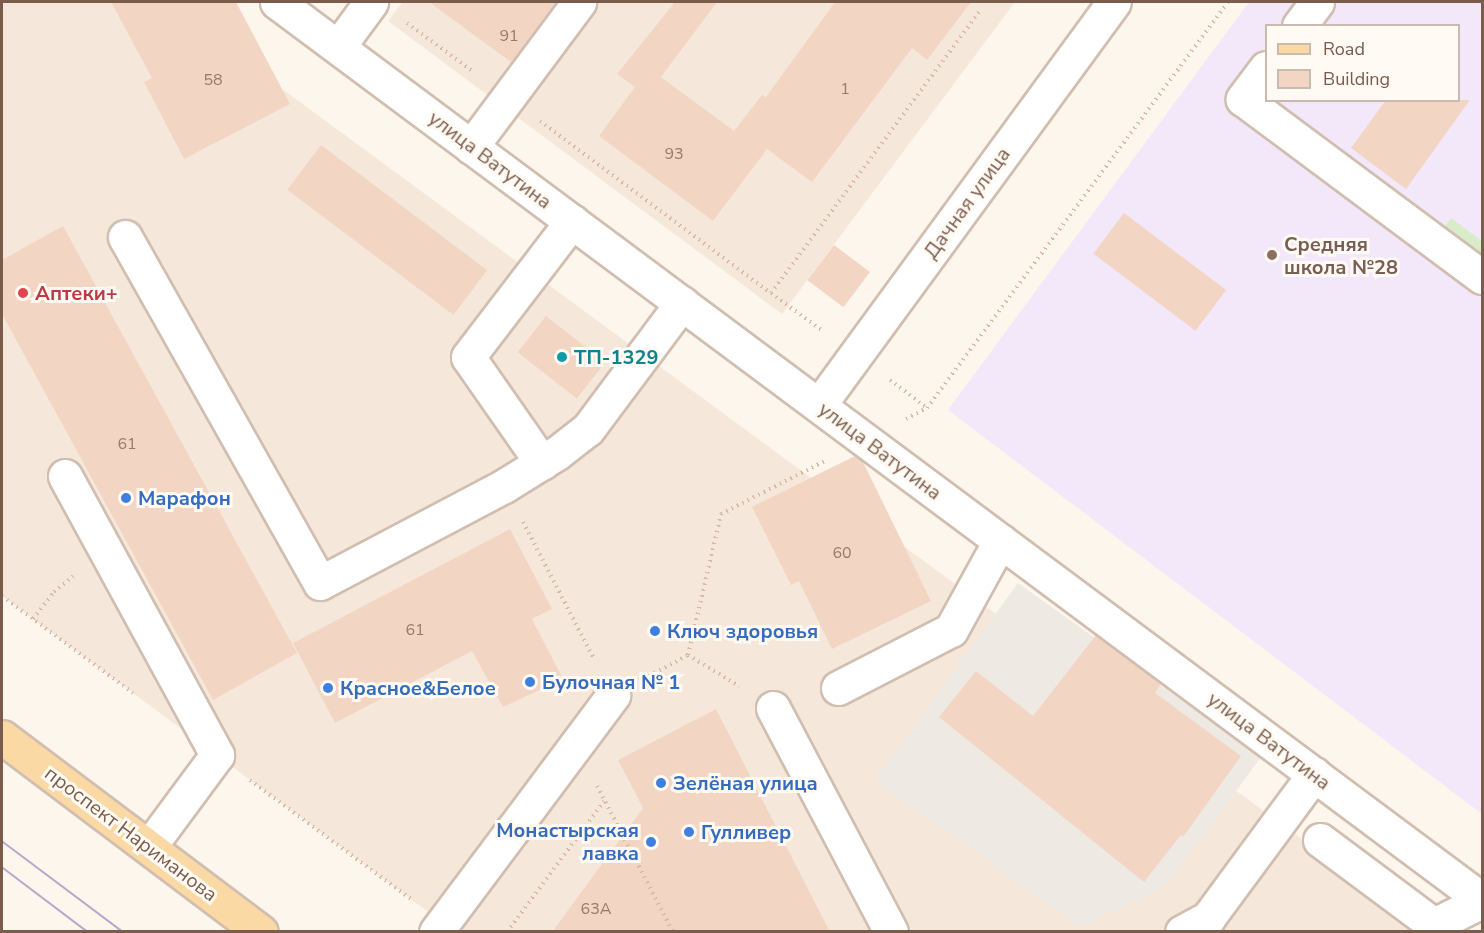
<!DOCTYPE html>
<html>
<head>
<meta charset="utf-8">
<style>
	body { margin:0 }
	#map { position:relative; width:1484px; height:933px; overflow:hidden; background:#fdf6ec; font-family:"Nunito Sans",sans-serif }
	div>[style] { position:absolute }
	.residential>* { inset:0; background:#f5e8da }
	.industrial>* { inset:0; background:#efe9e4 }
	.education>* { inset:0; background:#f3e8fa }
	.green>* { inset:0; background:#d8ecc9 }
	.building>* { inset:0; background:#f3d5c3; transform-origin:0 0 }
	.path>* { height:4px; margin-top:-2px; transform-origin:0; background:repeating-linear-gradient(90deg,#d9b8a5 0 1.5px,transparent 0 6px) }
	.roads { filter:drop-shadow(2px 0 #d1beb0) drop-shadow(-2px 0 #d1beb0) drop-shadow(0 2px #d1beb0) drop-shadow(0 -2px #d1beb0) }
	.minor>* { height:33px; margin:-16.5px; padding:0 16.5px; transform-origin:16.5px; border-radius:16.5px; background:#fff }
	.major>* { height:33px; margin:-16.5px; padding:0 16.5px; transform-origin:16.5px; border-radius:16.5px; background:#fbd9a5 }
	.tram>* { height:1.5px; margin:-0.75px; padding:0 0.75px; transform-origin:0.75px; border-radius:0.75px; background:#b9a8c9 }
	.dots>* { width:16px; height:16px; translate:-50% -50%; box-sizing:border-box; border:3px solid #fffaf3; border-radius:50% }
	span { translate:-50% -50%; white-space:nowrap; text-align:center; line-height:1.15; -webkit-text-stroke:6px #fffaf3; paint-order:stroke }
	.number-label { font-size:16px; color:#987a6a }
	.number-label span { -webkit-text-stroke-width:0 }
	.street-label { font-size:20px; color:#7a5c4d }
	.education-label { font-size:20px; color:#785e54; font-weight:700 }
	.left { translate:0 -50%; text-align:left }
	.health-label { font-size:20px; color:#be3a42; font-weight:700 }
	.culture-label { font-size:20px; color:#0d838f; font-weight:700 }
	.shop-label { font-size:20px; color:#366cbe; font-weight:700 }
	.right { translate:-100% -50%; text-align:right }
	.frame { position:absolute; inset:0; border:3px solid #7a5c4d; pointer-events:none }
	.legend { position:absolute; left:1265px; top:24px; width:195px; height:78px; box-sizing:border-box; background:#fffaf3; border:2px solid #cabbb1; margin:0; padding:8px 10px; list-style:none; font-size:18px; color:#7a5c4d }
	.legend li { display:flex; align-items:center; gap:12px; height:30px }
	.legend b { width:30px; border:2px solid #cabbb1 }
</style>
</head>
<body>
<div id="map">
	<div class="residential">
		<i style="clip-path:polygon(2px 2px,164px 2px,1427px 931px,454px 931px,2px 596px)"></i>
		<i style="clip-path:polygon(403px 2px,1015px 2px,782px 314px,388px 21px)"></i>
	</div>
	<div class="industrial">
		<i style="clip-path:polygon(1018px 583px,1261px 757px,1166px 887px,1080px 927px,875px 780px)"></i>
	</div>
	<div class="education">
		<i style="clip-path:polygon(evenodd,1249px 2px,1482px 2px,1482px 814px,948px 410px,1249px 2px,1266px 26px,1458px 26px,1458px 100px,1266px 100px,1266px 26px)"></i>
	</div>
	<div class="green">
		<i style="clip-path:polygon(1451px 218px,1482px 241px,1482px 259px,1443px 229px)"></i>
	</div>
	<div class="building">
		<i style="clip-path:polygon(111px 2px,236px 2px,290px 104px,184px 159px,144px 82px,152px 78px)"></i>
		<i style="clip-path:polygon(429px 2px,556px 2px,511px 62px)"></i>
		<i style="clip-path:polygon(675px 2px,717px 2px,661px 77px,734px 131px,762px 95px,766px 97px,835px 2px,971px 2px,927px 60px,912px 48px,812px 182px,767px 149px,713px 221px,599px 136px,635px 87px,617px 74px)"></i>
		<i style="clip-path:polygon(1386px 100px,1470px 100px,1406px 189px,1351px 148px)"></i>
		<i style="left:321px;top:145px;width:208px;height:56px;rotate:37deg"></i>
		<i style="left:1124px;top:213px;width:128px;height:51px;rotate:37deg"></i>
		<i style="clip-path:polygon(63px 226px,297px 653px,213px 700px,2px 314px,2px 260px)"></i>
		<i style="left:834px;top:245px;width:45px;height:44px;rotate:37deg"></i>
		<i style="left:546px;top:316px;width:75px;height:46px;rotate:38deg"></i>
		<i style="clip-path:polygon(855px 456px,863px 462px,931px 601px,832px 649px,799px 581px,791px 585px,752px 507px)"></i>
		<i style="clip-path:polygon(510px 529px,552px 609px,532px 619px,563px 679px,503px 707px,472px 651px,335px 723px,293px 643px)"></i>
		<i style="clip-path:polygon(1096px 635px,1161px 684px,1155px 693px,1241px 756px,1183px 837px,1181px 835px,1144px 882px,939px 717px,976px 671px,1033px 716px)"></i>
		<i style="clip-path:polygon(716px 709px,830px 932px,552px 932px,643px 808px,618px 760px)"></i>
	</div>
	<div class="path">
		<i style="left:407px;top:23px;width:83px;rotate:36.2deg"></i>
		<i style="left:540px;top:121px;width:288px;rotate:36.7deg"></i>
		<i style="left:771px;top:293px;width:351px;rotate:-53.5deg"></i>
		<i style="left:771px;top:293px;width:64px;rotate:36.2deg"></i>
		<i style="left:890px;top:380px;width:46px;rotate:37.1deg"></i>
		<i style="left:906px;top:419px;width:24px;rotate:-28deg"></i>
		<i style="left:927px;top:408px;width:505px;rotate:-53.45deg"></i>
		<i style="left:523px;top:522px;width:154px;rotate:62.6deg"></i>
		<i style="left:2px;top:596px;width:163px;rotate:36.5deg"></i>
		<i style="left:33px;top:619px;width:34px;rotate:-52deg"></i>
		<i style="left:54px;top:592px;width:25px;rotate:-40deg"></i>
		<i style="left:688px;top:655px;width:60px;rotate:31.3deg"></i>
		<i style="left:649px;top:676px;width:44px;rotate:-28.3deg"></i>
		<i style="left:688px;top:655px;width:145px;rotate:-76.8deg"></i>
		<i style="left:721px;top:514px;width:117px;rotate:-27deg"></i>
		<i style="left:250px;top:780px;width:200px;rotate:36.5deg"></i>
		<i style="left:597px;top:786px;width:165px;rotate:62.5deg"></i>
		<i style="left:507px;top:932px;width:163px;rotate:-53.5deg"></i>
	</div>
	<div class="roads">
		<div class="minor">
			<i style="left:277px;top:2px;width:1503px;rotate:36.69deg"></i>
			<i style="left:1299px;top:26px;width:30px;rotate:-53deg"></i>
			<i style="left:338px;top:47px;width:56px;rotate:-53.7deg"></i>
			<i style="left:1266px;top:68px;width:39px;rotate:127deg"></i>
			<i style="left:1243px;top:99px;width:298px;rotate:36.7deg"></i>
			<i style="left:471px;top:147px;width:181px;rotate:-53.3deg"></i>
			<i style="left:125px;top:237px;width:397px;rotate:60.6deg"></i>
			<i style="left:320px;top:583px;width:208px;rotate:-27.8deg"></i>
			<i style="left:504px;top:486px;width:62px;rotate:-31.9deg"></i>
			<i style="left:557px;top:453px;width:39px;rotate:-38deg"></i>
			<i style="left:588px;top:429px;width:157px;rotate:-53.3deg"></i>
			<i style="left:819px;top:405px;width:499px;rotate:-53.8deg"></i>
			<i style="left:542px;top:463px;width:129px;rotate:-124.9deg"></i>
			<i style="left:468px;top:357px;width:171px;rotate:-52.6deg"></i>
			<i style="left:65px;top:476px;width:318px;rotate:61.4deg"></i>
			<i style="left:217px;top:755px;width:114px;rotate:126.5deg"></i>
			<i style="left:838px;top:688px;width:127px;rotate:-27.2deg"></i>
			<i style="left:951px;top:630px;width:102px;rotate:-61.2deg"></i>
			<i style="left:773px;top:708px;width:253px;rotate:62.2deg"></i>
			<i style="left:1320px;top:840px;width:142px;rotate:36.7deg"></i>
			<i style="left:1434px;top:925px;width:54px;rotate:-26.6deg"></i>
			<i style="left:436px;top:932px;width:296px;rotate:-53.2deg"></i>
			<i style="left:1182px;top:932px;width:30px;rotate:-28deg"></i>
			<i style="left:1208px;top:918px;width:179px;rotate:-53.6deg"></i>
		</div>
		<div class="major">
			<i style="left:2px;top:737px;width:324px;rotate:37deg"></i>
		</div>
	</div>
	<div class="tram">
		<i style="left:2px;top:841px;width:151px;rotate:36.9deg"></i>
		<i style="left:2px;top:867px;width:108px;rotate:37.1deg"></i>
	</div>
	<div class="dots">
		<i style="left:1272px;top:255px;background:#8d6e63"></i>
		<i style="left:23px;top:293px;background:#e0444e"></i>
		<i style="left:562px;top:357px;background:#0f9aa8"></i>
		<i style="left:126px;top:498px;background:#3f7fe0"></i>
		<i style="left:655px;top:631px;background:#3f7fe0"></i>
		<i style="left:530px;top:682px;background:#3f7fe0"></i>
		<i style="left:328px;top:688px;background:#3f7fe0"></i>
		<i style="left:661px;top:783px;background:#3f7fe0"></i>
		<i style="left:689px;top:832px;background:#3f7fe0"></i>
		<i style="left:651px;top:842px;background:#3f7fe0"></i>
	</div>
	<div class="number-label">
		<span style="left:509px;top:36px">91</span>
		<span style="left:213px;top:80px">58</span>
		<span style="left:845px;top:89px">1</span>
		<span style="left:674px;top:154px">93</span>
		<span style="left:127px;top:444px">61</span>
		<span style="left:842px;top:553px">60</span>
		<span style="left:415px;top:630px">61</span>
		<span style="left:596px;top:909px">63А</span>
	</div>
	<div class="street-label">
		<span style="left:490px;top:160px;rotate:37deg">улица Ватутина</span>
		<span style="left:967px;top:203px;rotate:-54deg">Дачная улица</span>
		<span style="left:880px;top:451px;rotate:37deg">улица Ватутина</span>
		<span style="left:1269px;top:741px;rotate:37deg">улица Ватутина</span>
		<span style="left:131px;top:834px;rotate:37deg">проспект Нариманова</span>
	</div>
	<div class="education-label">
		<span class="left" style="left:1284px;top:256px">Средняя<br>школа №28</span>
	</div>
	<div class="health-label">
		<span class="left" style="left:35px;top:293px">Аптеки+</span>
	</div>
	<div class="culture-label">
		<span class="left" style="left:574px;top:357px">ТП-1329</span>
	</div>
	<div class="shop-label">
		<span class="left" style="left:138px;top:498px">Марафон</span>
		<span class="left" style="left:667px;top:631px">Ключ здоровья</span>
		<span class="left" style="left:542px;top:682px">Булочная № 1</span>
		<span class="left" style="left:340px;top:688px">Красное&amp;Белое</span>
		<span class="left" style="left:673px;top:783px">Зелёная улица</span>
		<span class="right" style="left:639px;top:842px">Монастырская<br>лавка</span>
		<span class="left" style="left:701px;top:832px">Гулливер</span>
	</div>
	<div class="frame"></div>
	<ul class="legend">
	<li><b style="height:8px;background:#fbd9a5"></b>Road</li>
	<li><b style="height:16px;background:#f3d5c3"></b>Building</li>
	</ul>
</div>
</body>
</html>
